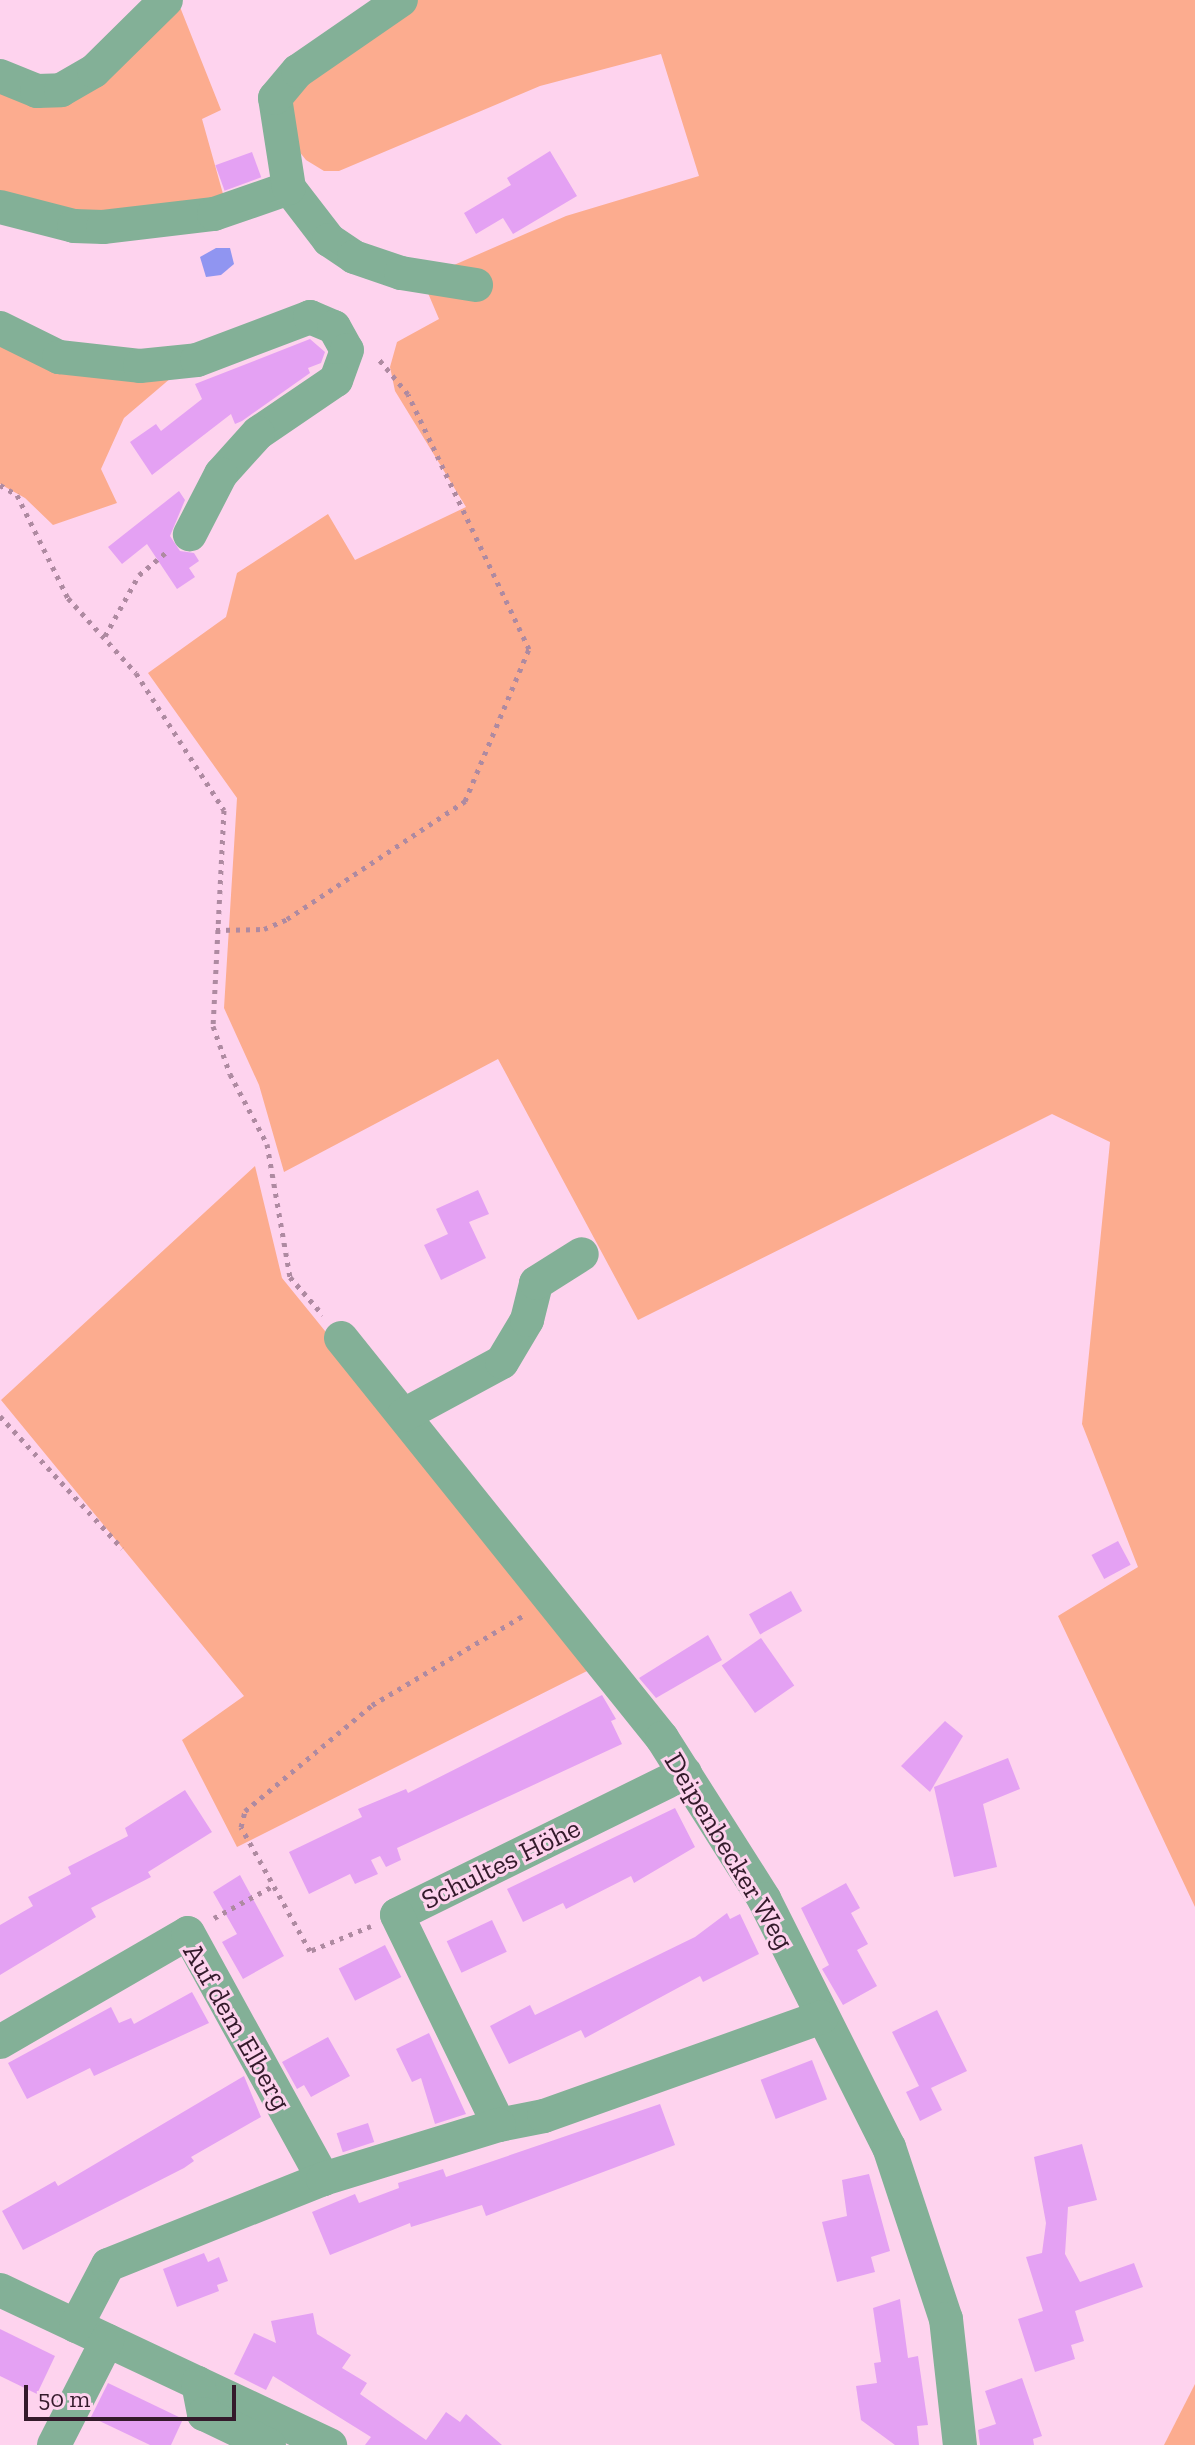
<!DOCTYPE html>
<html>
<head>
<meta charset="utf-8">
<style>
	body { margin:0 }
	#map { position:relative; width:1195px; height:2445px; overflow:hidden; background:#fed3ee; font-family:"Zilla Slab",serif }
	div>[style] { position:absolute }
	.green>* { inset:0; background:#fcac8f }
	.water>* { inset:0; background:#9095f1 }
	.building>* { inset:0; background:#e4a1f3; transform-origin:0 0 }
	.path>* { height:5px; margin-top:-2.5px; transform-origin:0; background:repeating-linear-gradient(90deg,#ae8aa1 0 4px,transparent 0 10px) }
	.minor>* { height:34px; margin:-17px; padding:0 17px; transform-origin:17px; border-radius:17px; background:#83b097 }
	span { translate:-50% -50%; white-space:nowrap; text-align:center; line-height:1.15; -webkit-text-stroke:6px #fed3ee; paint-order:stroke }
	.street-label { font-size:28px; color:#341a2b }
	.scale { position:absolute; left:24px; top:2385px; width:212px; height:36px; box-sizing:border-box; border:4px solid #341a2b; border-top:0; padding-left:10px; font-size:24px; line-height:28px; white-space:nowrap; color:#341a2b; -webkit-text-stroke:6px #fed3ee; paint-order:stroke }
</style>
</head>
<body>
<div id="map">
	<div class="green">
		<i style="clip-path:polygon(411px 0,1195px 0,1195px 1907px,1058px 1616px,1138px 1567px,1082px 1424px,1110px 1142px,1052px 1114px,638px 1320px,498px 1059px,284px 1172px,259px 1085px,224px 1008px,237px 798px,148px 673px,226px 617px,237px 573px,328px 514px,355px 560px,466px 507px,395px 391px,390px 367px,397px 342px,439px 319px,422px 279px,566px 216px,699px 176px,661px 54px,540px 86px,339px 171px,324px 171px,306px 160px,286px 135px,293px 101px,316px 71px)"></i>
		<i style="clip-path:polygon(180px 7px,221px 110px,202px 119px,225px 201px,104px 220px,0 196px,0 82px,24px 96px)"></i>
		<i style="clip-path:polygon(0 342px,178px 372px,124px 418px,101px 469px,117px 503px,53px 525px,25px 498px,0 484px)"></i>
		<i style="clip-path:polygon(255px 1166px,282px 1278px,597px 1666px,237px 1847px,182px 1740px,244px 1696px,1px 1400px)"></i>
		<i style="clip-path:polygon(1195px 2384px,1195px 2445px,1164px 2445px)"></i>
	</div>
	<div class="water">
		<i style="clip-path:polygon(216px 248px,230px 248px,234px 264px,221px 275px,206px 277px,200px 257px)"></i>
	</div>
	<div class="building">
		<i style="clip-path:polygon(550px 151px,577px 196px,513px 234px,503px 218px,476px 234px,464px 213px,511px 185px,507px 178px)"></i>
		<i style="left:252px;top:152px;width:27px;height:39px;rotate:70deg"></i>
		<i style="clip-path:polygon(310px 339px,325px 352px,321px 363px,308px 368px,310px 373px,242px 421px,235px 424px,231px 414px,152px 475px,130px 442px,156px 424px,161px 431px,202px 399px,195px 384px)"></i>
		<i style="clip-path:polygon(179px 491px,185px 500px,170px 536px,180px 551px,194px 553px,199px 561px,189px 568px,195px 577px,177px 589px,147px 544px,122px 564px,108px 547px)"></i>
		<i style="clip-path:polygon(478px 1190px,489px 1214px,469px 1222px,486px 1258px,441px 1280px,424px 1245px,448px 1234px,436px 1209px)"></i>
		<i style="left:1118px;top:1541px;width:27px;height:30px;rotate:62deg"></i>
		<i style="left:791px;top:1591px;width:23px;height:48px;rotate:61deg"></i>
		<i style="clip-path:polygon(708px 1635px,722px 1660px,656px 1698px,639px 1678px)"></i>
		<i style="left:761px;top:1638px;width:58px;height:48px;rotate:55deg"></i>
		<i style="clip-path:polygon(602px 1695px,616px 1719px,611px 1721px,622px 1744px,397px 1848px,401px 1860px,386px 1867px,380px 1856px,371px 1860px,378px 1874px,355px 1884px,350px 1874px,309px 1894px,289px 1852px,362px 1817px,358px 1809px,406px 1789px,408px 1793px)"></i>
		<i style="clip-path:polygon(945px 1721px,963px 1736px,930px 1792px,901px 1766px)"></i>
		<i style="clip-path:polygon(1008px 1758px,1020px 1789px,983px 1804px,997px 1867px,954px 1877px,934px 1787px)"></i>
		<i style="clip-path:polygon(185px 1790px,212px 1832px,148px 1872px,151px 1877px,91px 1908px,96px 1917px,0 1975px,0 1925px,33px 1906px,28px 1897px,71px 1874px,68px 1867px,128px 1836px,125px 1828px)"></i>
		<i style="clip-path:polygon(675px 1808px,695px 1847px,634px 1883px,631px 1876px,566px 1909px,563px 1903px,523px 1922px,507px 1889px)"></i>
		<i style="clip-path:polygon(240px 1875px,284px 1956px,243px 1979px,222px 1942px,237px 1934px,213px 1892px)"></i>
		<i style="clip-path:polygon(846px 1883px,860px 1908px,851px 1913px,868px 1944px,857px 1950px,877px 1986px,843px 2005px,822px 1969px,829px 1965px,801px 1908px)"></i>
		<i style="clip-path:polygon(727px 1913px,730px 1919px,740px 1914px,759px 1954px,703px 1982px,700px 1976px,585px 2038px,581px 2030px,509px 2064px,490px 2026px,530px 2005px,535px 2015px,695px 1937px)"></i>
		<i style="left:492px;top:1920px;width:35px;height:50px;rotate:65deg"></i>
		<i style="left:385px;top:1945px;width:36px;height:52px;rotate:63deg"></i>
		<i style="clip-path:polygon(192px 1992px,209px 2023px,94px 2076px,90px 2068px,27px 2099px,8px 2063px,111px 2007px,119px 2023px,131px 2018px,134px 2024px)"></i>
		<i style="clip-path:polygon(937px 2010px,967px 2071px,931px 2088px,942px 2110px,920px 2121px,906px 2092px,919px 2086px,892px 2032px)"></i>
		<i style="clip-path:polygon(429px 2033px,466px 2114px,435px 2124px,421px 2078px,412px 2082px,396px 2049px)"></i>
		<i style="clip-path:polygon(328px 2037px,350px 2076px,311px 2097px,304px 2085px,297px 2089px,282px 2062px)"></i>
		<i style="left:812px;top:2060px;width:42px;height:55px;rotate:69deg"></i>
		<i style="clip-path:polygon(244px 2076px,261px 2117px,191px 2157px,194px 2161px,184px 2168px,23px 2250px,2px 2211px,55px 2181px,58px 2186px)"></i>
		<i style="clip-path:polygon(660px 2104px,675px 2145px,486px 2216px,482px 2205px,411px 2227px,410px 2223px,330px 2255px,312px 2212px,355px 2194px,359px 2203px,399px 2188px,398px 2183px,443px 2169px,446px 2177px)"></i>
		<i style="left:368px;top:2123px;width:20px;height:33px;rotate:72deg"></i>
		<i style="clip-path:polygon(1082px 2144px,1097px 2200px,1068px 2207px,1065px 2254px,1080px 2282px,1134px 2263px,1143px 2287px,1075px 2311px,1084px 2341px,1071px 2345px,1075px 2359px,1035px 2372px,1018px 2319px,1043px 2311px,1026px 2257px,1042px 2253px,1046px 2223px,1034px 2157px)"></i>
		<i style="clip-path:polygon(869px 2174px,890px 2251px,871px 2257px,875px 2272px,837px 2282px,822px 2222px,847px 2216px,842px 2180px)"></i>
		<i style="clip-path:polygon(204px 2253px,208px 2262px,219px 2257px,228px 2281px,217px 2285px,219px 2291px,177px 2307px,163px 2269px)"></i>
		<i style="clip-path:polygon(900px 2299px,908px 2358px,918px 2356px,928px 2425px,917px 2426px,919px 2445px,895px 2445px,861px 2420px,856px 2386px,877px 2383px,874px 2363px,881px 2362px,873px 2308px)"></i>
		<i style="clip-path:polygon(313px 2313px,317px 2334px,351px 2355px,342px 2368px,367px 2383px,360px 2394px,426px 2440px,446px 2412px,460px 2422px,466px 2414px,502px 2445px,365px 2445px,371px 2437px,273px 2376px,266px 2390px,234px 2374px,254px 2333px,276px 2343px,271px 2321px)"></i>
		<i style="clip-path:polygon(0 2329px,55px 2356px,37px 2394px,0 2376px)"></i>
		<i style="clip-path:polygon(1022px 2378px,1042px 2436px,1033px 2439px,1034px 2445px,980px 2445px,978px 2430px,996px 2424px,985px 2391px)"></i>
		<i style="clip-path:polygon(108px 2383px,183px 2419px,171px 2445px,150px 2445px,91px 2417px)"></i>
	</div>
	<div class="path">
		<i style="left:0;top:485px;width:20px;rotate:30deg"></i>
		<i style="left:17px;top:495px;width:115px;rotate:63.7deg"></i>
		<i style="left:68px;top:598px;width:101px;rotate:47.8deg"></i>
		<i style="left:136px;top:673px;width:163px;rotate:57.3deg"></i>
		<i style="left:224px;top:810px;width:216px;rotate:92.9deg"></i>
		<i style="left:213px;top:1026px;width:51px;rotate:70.5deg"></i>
		<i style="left:230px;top:1074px;width:79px;rotate:62.1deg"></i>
		<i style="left:267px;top:1144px;width:135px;rotate:80.2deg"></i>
		<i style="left:290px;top:1277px;width:50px;rotate:49deg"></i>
		<i style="left:105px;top:636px;width:70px;rotate:-60.9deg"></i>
		<i style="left:139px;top:575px;width:38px;rotate:-40deg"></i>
		<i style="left:216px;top:930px;width:48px;rotate:-1.2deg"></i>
		<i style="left:264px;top:929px;width:25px;rotate:-23deg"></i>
		<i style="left:287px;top:919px;width:214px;rotate:-33.5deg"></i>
		<i style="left:465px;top:801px;width:165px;rotate:-67.2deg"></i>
		<i style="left:529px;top:649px;width:282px;rotate:-115.4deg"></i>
		<i style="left:408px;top:394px;width:48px;rotate:-130deg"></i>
		<i style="left:0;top:1416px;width:180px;rotate:47.3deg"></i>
		<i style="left:214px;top:1918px;width:67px;rotate:-28.5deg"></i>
		<i style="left:371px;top:1926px;width:66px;rotate:157.7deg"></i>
		<i style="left:310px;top:1951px;width:142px;rotate:-119.1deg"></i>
		<i style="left:241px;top:1827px;width:16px;rotate:-76deg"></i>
		<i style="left:245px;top:1811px;width:165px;rotate:-39.8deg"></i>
		<i style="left:372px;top:1705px;width:177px;rotate:-30.6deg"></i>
	</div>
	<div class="minor">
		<i style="left:0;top:76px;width:40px;rotate:22deg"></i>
		<i style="left:37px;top:91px;width:24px;rotate:-2deg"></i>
		<i style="left:61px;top:90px;width:38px;rotate:-30deg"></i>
		<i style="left:94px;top:71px;width:101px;rotate:-44.6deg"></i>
		<i style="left:289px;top:188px;width:66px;rotate:52.4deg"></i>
		<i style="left:329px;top:240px;width:30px;rotate:34deg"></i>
		<i style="left:354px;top:257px;width:50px;rotate:18.8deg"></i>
		<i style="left:401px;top:273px;width:76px;rotate:9.1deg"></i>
		<i style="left:0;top:207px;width:76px;rotate:14.4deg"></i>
		<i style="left:74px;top:226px;width:29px;rotate:2deg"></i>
		<i style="left:103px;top:227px;width:112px;rotate:-6.7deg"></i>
		<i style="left:214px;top:214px;width:79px;rotate:-19.1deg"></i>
		<i style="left:289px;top:188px;width:91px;rotate:-98.8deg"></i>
		<i style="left:275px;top:98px;width:35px;rotate:-50deg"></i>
		<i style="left:298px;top:71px;width:125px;rotate:-34.6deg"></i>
		<i style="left:0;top:328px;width:66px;rotate:26.2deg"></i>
		<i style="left:59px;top:357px;width:81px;rotate:6.3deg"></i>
		<i style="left:140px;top:366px;width:57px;rotate:-6deg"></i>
		<i style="left:197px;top:360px;width:121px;rotate:-20.8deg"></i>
		<i style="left:310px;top:317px;width:26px;rotate:23deg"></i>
		<i style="left:334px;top:327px;width:26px;rotate:61deg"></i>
		<i style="left:347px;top:350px;width:32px;rotate:110deg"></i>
		<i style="left:336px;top:380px;width:94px;rotate:145.8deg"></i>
		<i style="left:258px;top:433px;width:55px;rotate:132.1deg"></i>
		<i style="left:221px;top:474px;width:68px;rotate:117.3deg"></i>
		<i style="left:341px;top:1338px;width:513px;rotate:51.25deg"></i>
		<i style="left:662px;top:1738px;width:191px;rotate:57.6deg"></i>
		<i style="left:764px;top:1899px;width:278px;rotate:63.3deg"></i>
		<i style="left:889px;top:2147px;width:181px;rotate:71.7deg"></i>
		<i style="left:946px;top:2319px;width:127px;rotate:83.7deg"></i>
		<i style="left:404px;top:1415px;width:111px;rotate:-28.4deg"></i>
		<i style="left:502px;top:1362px;width:49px;rotate:-59.2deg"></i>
		<i style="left:527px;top:1320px;width:38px;rotate:-76deg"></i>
		<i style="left:536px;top:1283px;width:54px;rotate:-32.2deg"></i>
		<i style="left:685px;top:1773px;width:321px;rotate:153.8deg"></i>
		<i style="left:397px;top:1915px;width:233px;rotate:64.1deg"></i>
		<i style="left:499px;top:2125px;width:46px;rotate:-11.3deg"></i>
		<i style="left:544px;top:2116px;width:295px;rotate:-19.6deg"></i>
		<i style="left:0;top:2042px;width:217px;rotate:-30.1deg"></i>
		<i style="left:188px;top:1933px;width:281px;rotate:61.2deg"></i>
		<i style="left:0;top:2290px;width:365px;rotate:25.2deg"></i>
		<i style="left:76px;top:2326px;width:69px;rotate:-62.3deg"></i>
		<i style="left:108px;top:2265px;width:232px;rotate:-21.8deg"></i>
		<i style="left:323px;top:2179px;width:184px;rotate:-17.1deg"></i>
		<i style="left:198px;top:2383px;width:32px;rotate:79deg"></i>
		<i style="left:204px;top:2414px;width:72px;rotate:25.5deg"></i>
		<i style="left:54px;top:2445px;width:117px;rotate:-63deg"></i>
	</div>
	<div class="street-label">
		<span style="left:729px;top:1851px;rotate:59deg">Deipenbecker Weg</span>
		<span style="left:501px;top:1864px;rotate:-26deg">Schultes Höhe</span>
		<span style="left:237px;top:2027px;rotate:60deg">Auf dem Elberg</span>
	</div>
	<div class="scale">50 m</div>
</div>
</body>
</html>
